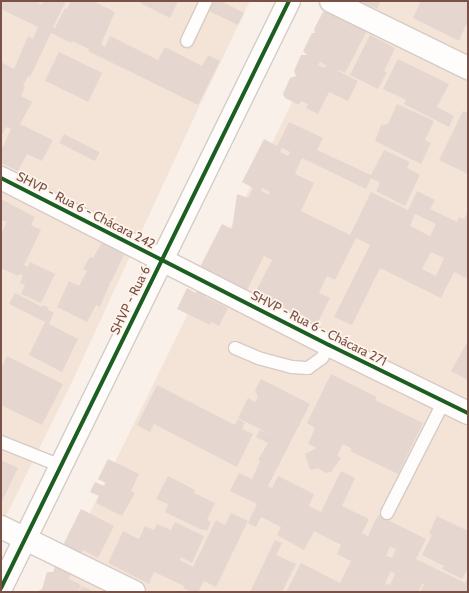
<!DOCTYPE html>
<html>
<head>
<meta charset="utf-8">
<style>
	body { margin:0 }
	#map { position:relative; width:469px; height:593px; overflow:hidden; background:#f8f0e9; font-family:Cabin,sans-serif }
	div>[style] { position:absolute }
	.residential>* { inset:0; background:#f4e3d7 }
	.building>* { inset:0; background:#e5d7d0; transform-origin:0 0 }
	.roads { filter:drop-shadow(1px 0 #d6cbc6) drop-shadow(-1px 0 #d6cbc6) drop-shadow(0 1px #d6cbc6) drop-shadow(0 -1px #d6cbc6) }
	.lane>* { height:12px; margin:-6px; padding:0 6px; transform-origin:6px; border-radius:6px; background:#fefdfc }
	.street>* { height:22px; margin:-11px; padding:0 11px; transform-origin:11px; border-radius:11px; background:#fefdfc }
	.secondary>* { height:22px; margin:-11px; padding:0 11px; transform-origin:11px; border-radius:11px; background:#fefdfc }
	.cycleway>* { height:4px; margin:-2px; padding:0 2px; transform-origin:2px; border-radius:2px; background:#1b5e20 }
	span { translate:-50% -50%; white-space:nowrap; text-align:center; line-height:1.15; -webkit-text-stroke:3.5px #fff4eb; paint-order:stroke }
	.street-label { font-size:13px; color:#795146 }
	.frame { position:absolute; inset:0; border:2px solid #795146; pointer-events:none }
</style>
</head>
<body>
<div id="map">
	<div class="residential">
		<i style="clip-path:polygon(1px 1px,250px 1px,199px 107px,70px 386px,1px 526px)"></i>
		<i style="clip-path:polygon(342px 1px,468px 1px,468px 592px,51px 592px)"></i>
	</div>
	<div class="building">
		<i style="clip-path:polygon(1px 1px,37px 1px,41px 5px,43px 1px,66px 1px,53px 27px,55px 28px,65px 8px,67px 10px,71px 1px,93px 1px,115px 12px,101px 44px,105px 47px,110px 36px,158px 60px,165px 47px,202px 66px,208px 55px,220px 61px,198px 105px,88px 51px,89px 49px,72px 41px,71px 43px,51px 33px,30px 77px,28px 76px,23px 86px,25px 87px,21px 96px,32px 102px,20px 124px,53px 140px,42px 161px,27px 154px,18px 171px,1px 163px,1px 146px,3px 147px,11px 129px,6px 127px,1px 137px,1px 62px,14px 69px,28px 36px,33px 39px,38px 27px,1px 9px)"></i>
		<i style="clip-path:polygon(141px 1px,178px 1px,170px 18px,140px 3px)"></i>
		<i style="clip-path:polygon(213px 1px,221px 1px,244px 13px,238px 25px,209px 11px)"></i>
		<i style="clip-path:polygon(360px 1px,381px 1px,377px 9px)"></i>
		<i style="clip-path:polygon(421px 1px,464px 1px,468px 3px,468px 26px,466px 25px,459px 41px,413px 18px)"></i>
		<i style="clip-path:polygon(evenodd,323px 12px,328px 12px,367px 31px,345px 73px,339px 70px,338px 71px,358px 81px,348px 101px,329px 92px,318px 114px,306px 108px,308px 104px,301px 101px,299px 105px,285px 98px,283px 94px,290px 78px,296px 76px,294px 71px,301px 55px,307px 55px,303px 51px,312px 33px,315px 33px,314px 29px,323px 12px,320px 62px,326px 65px,325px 68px,318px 65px,320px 62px)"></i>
		<i style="clip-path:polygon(370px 35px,395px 48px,384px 71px,387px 72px,378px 89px,350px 75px)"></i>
		<i style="left:59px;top:52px;width:48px;height:32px;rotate:26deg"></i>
		<i style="clip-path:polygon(398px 59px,449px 84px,437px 107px,454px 116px,449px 127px,404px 104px,406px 100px,383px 89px)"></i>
		<i style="clip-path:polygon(397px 104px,434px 121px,425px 140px,431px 143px,421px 164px,375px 141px,381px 125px,388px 124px)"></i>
		<i style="clip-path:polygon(463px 111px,468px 113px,468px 174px,439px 160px)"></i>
		<i style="clip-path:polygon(evenodd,289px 122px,323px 138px,317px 150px,371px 175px,384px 150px,410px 162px,407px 168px,420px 175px,405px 206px,376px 191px,380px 183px,371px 178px,366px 189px,302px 158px,295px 174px,314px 183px,301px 211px,350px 235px,371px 192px,408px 210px,417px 191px,435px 200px,430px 209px,457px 222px,459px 217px,464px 219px,468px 211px,468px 279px,454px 272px,441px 298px,380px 268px,352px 325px,334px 317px,370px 245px,356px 238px,335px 280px,327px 276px,319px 293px,330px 298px,317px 324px,255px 293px,272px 260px,264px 256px,247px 290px,216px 275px,218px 277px,212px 282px,205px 297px,228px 308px,219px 326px,211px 322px,210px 325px,177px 309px,187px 288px,196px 293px,203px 278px,203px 270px,206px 270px,200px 267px,222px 224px,232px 229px,237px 194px,248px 198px,253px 188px,242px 182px,264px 139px,277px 146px,289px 122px,282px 148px,290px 152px,288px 156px,280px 152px,282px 148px,289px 122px,262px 188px,270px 192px,269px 195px,261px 191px,262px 188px,289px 122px,415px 214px,436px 224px,430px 236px,410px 226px,415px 214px,289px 122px,431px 252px,444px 258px,436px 276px,422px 269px,431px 252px)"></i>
		<i style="left:64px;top:134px;width:40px;height:10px;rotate:27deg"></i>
		<i style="clip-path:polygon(1px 199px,35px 217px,31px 225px,41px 230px,24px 265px,28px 267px,30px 262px,55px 274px,41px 303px,21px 294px,25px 285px,20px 283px,23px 275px,19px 274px,18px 276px,1px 268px,1px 234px,7px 222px,2px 220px,1px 223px)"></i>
		<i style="clip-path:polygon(116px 224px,127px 230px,120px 253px,124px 255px,111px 282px,109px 281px,110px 283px,100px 307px,96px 305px,87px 322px,57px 307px,69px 281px,79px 286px,87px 271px,83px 269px,90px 257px,93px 258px,106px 235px,110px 236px)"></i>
		<i style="clip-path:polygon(15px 293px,42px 307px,43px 305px,49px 308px,48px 310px,54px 313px,49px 324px,78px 339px,62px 372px,29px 355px,45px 322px,9px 304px)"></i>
		<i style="clip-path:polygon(468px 341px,468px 380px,451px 371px)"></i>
		<i style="clip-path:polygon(7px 356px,63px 384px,42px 425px,1px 405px,1px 369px)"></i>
		<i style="clip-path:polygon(331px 374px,377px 397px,375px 400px,423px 423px,398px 474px,350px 451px,352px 449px,343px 444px,337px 456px,341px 458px,331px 472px,326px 473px,318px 468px,310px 470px,305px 454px,317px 448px,308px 444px,315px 428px,307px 423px)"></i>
		<i style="clip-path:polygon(evenodd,261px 379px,310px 404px,268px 486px,272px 488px,278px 476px,314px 494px,309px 506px,321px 512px,341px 471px,355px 478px,342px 506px,369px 519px,362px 533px,368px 536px,378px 515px,426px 539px,416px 559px,465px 583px,468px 576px,468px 592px,420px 592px,424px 584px,422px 584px,418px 592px,333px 591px,286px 592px,301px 563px,340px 583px,351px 561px,337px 554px,341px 545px,314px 531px,304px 550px,277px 535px,281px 527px,261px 517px,256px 527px,248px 523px,257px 504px,230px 491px,239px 473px,252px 479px,260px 461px,258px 460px,268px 443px,256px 437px,260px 430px,272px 435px,238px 418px,248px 398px,255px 402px,258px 397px,255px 390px,261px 379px,390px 547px,396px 549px,392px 558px,386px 556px,390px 547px,261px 379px,391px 571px,395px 574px,390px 585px,385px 583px,391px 571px)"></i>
		<i style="clip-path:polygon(157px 385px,235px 425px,238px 419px,245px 423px,242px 429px,253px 434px,237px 467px,154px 424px,150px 432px,137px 425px)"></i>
		<i style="clip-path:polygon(108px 459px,139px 474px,131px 491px,135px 493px,122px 516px,96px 503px,99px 496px,90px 492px,95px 482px,104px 486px,106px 483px,98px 479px)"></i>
		<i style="clip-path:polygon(1px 460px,18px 468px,1px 503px)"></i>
		<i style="clip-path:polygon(168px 476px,195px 490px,194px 493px,215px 503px,207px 520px,211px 522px,207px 531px,203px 529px,202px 530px,165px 512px,168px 504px,156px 499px)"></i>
		<i style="clip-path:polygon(81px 509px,114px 526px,98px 558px,83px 550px,69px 579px,81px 585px,78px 592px,36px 592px,42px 589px,47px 572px,53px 572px,65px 541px)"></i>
		<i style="clip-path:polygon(231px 513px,248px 521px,216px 587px,204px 581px,198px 592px,191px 592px,183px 588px,184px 586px,154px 572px,149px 584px,108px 563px,123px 531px,139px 539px,145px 526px,154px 530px,157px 524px,171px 530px,175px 522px,204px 536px,192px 563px,181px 557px,180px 560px,193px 567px,216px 520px,225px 525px)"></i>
		<i style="clip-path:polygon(437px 516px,468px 531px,468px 568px,462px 579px,442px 569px,444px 566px,422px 555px,432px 535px,429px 533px)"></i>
		<i style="clip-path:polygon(275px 540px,282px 543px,276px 555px,296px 564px,282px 592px,250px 592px)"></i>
		<i style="clip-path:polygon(82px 586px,95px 592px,79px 592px)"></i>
	</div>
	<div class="roads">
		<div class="lane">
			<i style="left:187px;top:41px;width:44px;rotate:-64.6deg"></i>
			<i style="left:235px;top:348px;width:25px;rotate:23deg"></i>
			<i style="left:258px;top:358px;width:35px;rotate:15deg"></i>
			<i style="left:292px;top:367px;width:16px;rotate:4deg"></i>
			<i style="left:308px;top:368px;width:17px;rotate:-36deg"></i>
			<i style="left:322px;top:358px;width:15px;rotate:-62deg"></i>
			<i style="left:1px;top:442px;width:65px;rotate:21.8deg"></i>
			<i style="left:387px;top:513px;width:126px;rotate:-63deg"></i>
		</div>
		<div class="street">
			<i style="left:331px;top:1px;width:153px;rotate:26.1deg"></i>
			<i style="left:1px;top:178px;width:368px;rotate:27deg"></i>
			<i style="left:329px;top:345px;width:155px;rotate:26.1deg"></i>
			<i style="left:1px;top:527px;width:148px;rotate:26deg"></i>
		</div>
		<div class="secondary">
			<i style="left:1px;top:588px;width:654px;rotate:-63.87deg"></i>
		</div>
	</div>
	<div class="cycleway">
		<i style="left:1px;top:178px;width:368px;rotate:27deg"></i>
		<i style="left:329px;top:345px;width:155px;rotate:26.1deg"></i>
		<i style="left:1px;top:588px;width:654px;rotate:-63.87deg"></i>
	</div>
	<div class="street-label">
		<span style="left:86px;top:210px;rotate:27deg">SHVP - Rua 6 - Chácara 242</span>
		<span style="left:130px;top:300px;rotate:-64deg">SHVP - Rua 6</span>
		<span style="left:319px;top:328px;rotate:27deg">SHVP - Rua 6 - Chácara 271</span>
	</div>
	<div class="frame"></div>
</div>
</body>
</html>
